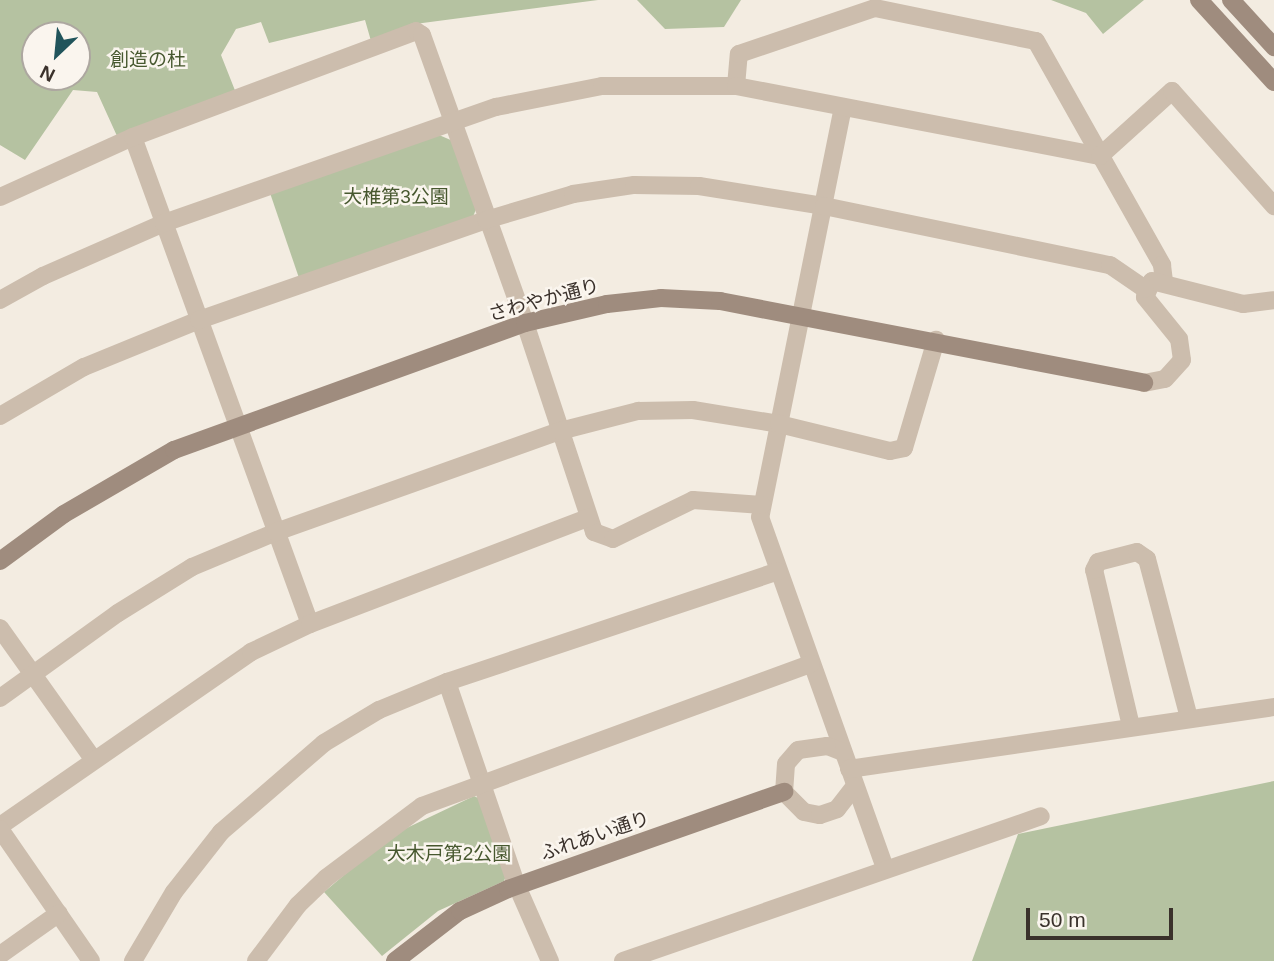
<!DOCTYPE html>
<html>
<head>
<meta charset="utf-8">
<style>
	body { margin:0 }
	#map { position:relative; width:1274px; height:961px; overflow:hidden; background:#f3ece1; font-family:Helvetica,"Noto Sans JP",sans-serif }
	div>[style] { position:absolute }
	.green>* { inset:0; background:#b5c2a1 }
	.street>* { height:18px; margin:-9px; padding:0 9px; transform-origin:9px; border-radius:9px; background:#ccbdad }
	.secondary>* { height:18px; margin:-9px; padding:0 9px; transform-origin:9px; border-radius:9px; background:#9f8c7e }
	span { translate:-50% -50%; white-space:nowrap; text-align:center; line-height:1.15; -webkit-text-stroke:5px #faf5ee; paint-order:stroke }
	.park-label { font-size:19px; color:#47582f }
	.street-label { font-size:19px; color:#3a312b }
	.north { position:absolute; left:21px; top:21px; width:70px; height:70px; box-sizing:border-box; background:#faf5ee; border:2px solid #ada7a0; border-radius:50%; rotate:206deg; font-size:19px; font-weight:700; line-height:28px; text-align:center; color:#3a312b }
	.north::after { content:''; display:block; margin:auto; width:24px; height:32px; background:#21545b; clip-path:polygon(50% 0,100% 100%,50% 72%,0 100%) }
	.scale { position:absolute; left:1026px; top:908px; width:147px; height:32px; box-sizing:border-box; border:4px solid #3a312b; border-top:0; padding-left:9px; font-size:21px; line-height:24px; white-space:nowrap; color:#3a312b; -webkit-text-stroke:5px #faf5ee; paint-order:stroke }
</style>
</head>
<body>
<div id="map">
	<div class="green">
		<i style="clip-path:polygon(evenodd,0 0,598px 0,415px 24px,371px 41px,365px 20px,269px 43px,261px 22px,236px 29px,221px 55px,236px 93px,117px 136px,97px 92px,73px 90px,25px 160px,0 145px,0 0,35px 35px,77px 35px,77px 77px,35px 77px,35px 35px)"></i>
		<i style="clip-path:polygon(637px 0,741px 0,724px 27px,665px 29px)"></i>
		<i style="clip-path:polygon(1051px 0,1144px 0,1103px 34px,1086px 13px)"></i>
		<i style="clip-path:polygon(439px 135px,453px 141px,477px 207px,472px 219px,299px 278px,270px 193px)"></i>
		<i style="clip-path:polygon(1274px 781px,1274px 961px,972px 961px,1018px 834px)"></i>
		<i style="clip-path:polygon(474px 796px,482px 800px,508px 871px,504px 881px,438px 911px,382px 956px,324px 892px,392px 835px)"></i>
	</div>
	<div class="street">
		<i style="left:736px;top:86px;width:32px;rotate:-85deg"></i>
		<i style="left:739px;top:54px;width:144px;rotate:-18.7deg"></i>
		<i style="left:875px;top:8px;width:164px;rotate:11.6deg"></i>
		<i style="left:1036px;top:41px;width:257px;rotate:60.6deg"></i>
		<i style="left:1162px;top:265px;width:16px;rotate:83deg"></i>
		<i style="left:843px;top:107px;width:418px;rotate:101.4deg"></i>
		<i style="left:760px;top:517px;width:374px;rotate:70.4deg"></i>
		<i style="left:133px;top:137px;width:518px;rotate:70.03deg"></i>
		<i style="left:0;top:197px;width:146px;rotate:-24.3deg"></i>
		<i style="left:133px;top:137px;width:302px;rotate:-20.5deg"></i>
		<i style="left:416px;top:31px;width:7px;rotate:34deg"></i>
		<i style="left:422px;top:35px;width:306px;rotate:70.3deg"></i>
		<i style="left:525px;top:323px;width:220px;rotate:71.7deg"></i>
		<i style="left:594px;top:532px;width:20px;rotate:20deg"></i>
		<i style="left:613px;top:539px;width:89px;rotate:-26deg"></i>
		<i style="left:693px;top:500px;width:69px;rotate:4.1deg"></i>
		<i style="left:0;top:300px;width:49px;rotate:-29.2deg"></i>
		<i style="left:43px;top:276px;width:132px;rotate:-23.7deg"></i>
		<i style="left:164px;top:223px;width:352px;rotate:-19.3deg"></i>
		<i style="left:496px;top:107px;width:108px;rotate:-11.2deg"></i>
		<i style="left:602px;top:86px;width:134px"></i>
		<i style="left:736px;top:86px;width:371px;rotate:10.9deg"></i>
		<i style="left:1100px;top:156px;width:97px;rotate:-42.1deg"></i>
		<i style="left:1172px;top:91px;width:154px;rotate:48.4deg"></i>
		<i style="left:1144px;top:383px;width:21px;rotate:-11deg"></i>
		<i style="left:1165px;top:379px;width:25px;rotate:-48deg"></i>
		<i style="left:1182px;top:360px;width:21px;rotate:-98deg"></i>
		<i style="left:1179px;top:339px;width:54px;rotate:-129deg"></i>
		<i style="left:1145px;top:297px;width:17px;rotate:-66deg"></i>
		<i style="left:1152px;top:281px;width:94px;rotate:14.2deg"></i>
		<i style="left:1243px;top:304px;width:31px;rotate:-7deg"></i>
		<i style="left:0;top:416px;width:97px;rotate:-30.3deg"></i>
		<i style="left:84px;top:367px;width:124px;rotate:-22.2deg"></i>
		<i style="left:199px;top:320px;width:304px;rotate:-19.2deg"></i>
		<i style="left:486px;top:220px;width:91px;rotate:-16.6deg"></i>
		<i style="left:573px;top:194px;width:62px;rotate:-8.4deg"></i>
		<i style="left:634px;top:185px;width:65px;rotate:0.9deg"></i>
		<i style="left:699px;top:186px;width:127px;rotate:9.1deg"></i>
		<i style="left:824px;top:206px;width:292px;rotate:11.7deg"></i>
		<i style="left:1110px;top:265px;width:42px;rotate:34.4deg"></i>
		<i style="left:0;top:628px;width:161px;rotate:54.6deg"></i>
		<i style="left:447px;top:682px;width:216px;rotate:71.1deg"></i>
		<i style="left:517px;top:886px;width:82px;rotate:66.3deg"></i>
		<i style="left:0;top:698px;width:145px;rotate:-35.8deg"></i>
		<i style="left:118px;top:613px;width:87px;rotate:-31.9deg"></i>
		<i style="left:192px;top:567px;width:91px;rotate:-22.6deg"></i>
		<i style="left:276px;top:532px;width:301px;rotate:-19.6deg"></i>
		<i style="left:560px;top:431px;width:81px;rotate:-14.4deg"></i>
		<i style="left:638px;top:411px;width:55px;rotate:-1deg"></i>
		<i style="left:693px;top:410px;width:87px;rotate:9.2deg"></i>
		<i style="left:779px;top:424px;width:114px;rotate:13.7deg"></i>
		<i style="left:890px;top:451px;width:14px;rotate:-12deg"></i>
		<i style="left:904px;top:448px;width:113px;rotate:-73.5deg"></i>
		<i style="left:1131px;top:726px;width:160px;rotate:-103.3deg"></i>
		<i style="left:1094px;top:570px;width:9px;rotate:-63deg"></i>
		<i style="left:1098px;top:562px;width:40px;rotate:-14.4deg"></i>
		<i style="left:1137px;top:552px;width:12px;rotate:35deg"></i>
		<i style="left:1147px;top:559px;width:164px;rotate:75.2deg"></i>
		<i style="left:843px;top:752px;width:17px;rotate:-159deg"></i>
		<i style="left:827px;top:746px;width:29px;rotate:172deg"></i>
		<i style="left:798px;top:750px;width:18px;rotate:131deg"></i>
		<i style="left:786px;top:764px;width:28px;rotate:94deg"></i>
		<i style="left:784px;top:792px;width:28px;rotate:45deg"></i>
		<i style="left:804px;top:812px;width:16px;rotate:11deg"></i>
		<i style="left:820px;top:815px;width:18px;rotate:-19deg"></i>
		<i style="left:837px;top:809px;width:29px;rotate:-52deg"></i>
		<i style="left:849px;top:769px;width:429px;rotate:-8.3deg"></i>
		<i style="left:0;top:826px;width:305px;rotate:-34.7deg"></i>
		<i style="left:251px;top:652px;width:65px;rotate:-25.4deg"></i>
		<i style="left:310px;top:624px;width:298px;rotate:-20.9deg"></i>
		<i style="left:0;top:829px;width:160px;rotate:55.4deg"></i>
		<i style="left:0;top:955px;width:72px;rotate:-35.4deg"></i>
		<i style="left:133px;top:961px;width:80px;rotate:-59.3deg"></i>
		<i style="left:174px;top:892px;width:76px;rotate:-51.9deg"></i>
		<i style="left:221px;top:832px;width:136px;rotate:-40.8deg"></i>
		<i style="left:324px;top:743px;width:64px;rotate:-31deg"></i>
		<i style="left:379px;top:710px;width:74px;rotate:-22.4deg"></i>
		<i style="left:447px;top:682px;width:349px;rotate:-18.5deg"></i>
		<i style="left:256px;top:961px;width:70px;rotate:-53.1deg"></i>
		<i style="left:298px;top:905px;width:39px;rotate:-44deg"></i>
		<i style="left:326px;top:878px;width:120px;rotate:-36.9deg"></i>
		<i style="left:422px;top:806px;width:414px;rotate:-20.1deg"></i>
		<i style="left:623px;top:961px;width:442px;rotate:-19.1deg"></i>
	</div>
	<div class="secondary">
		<i style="left:1199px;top:0;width:111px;rotate:47.6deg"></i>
		<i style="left:1231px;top:0;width:64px;rotate:47.5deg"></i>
		<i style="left:0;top:561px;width:79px;rotate:-36.3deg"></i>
		<i style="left:64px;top:514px;width:127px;rotate:-30.2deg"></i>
		<i style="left:174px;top:450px;width:373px;rotate:-19.9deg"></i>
		<i style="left:525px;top:323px;width:84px;rotate:-13deg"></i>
		<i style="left:607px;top:304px;width:54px;rotate:-6.3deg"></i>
		<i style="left:661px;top:298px;width:59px;rotate:2.9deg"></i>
		<i style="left:720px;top:301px;width:432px;rotate:10.9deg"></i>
		<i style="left:395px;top:961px;width:82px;rotate:-37.6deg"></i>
		<i style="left:460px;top:911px;width:53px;rotate:-24.6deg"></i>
		<i style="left:508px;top:889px;width:293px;rotate:-19.4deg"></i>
	</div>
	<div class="park-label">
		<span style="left:148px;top:60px">創造の杜</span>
		<span style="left:396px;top:197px">大椎第3公園</span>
		<span style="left:449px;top:854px">大木戸第2公園</span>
	</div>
	<div class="street-label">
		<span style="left:544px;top:300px;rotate:-15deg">さわやか通り</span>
		<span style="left:595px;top:836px;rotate:-19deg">ふれあい通り</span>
	</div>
	<div class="north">N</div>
	<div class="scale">50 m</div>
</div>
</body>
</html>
